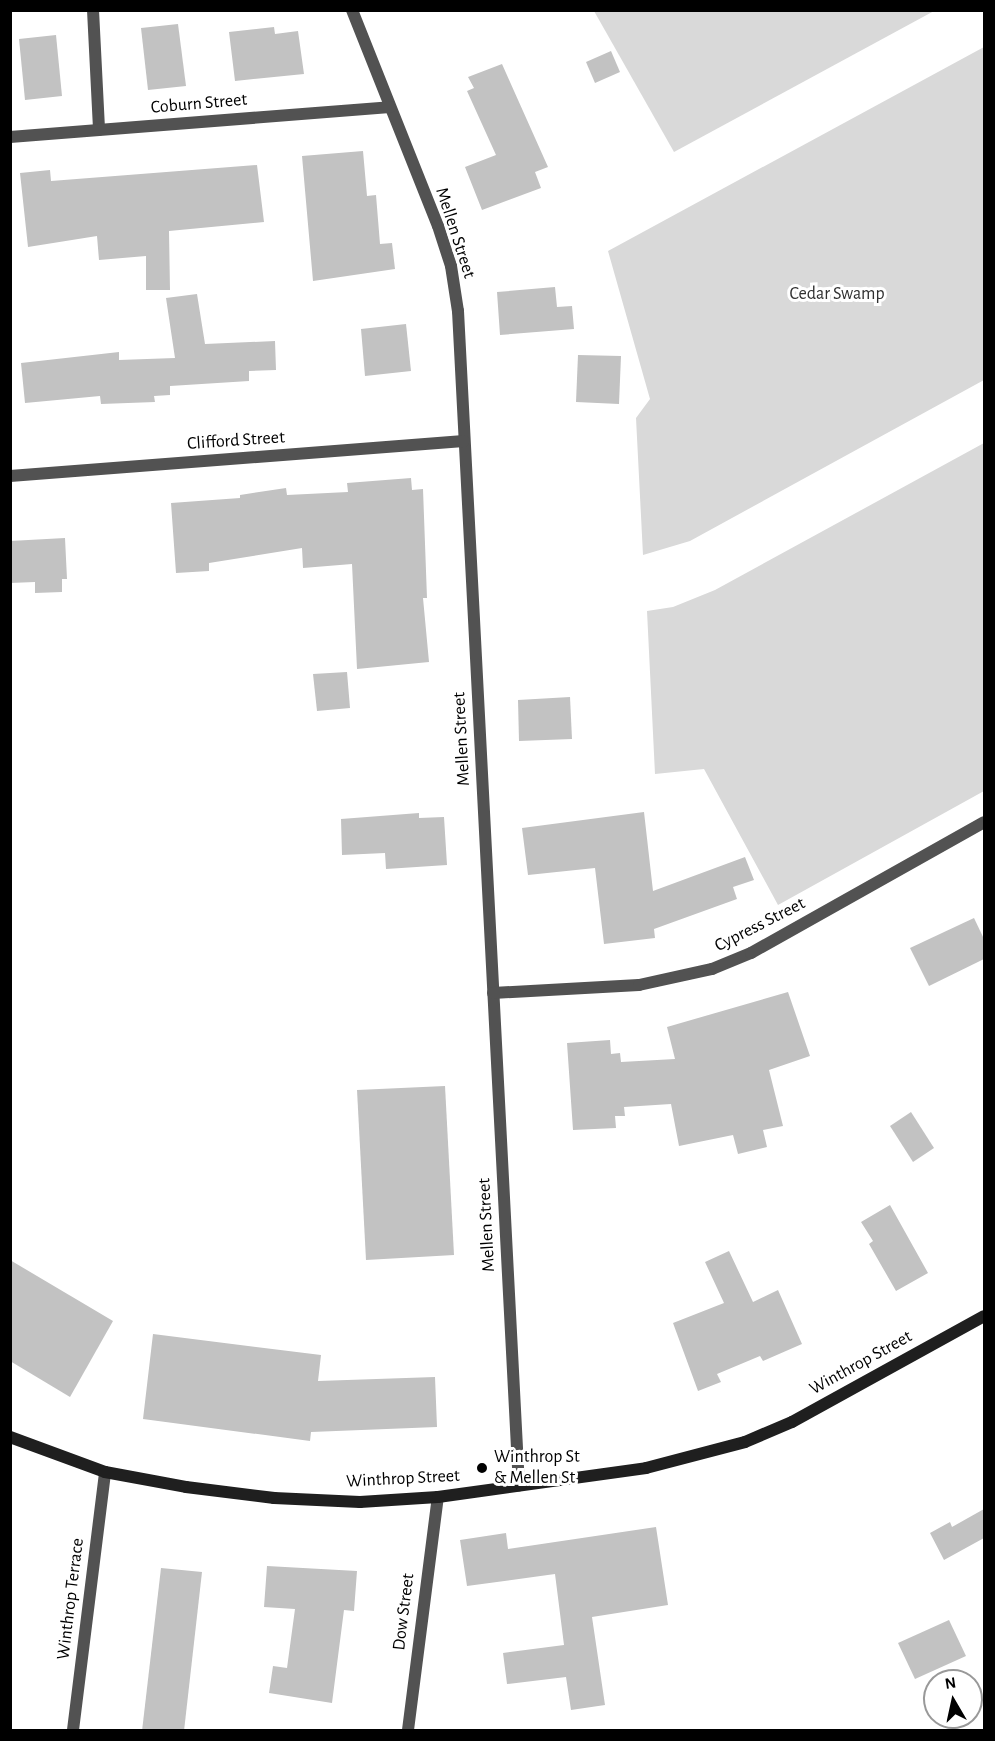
<!DOCTYPE html>
<style>
body{margin:0}
#map{position:relative;width:995px;height:1741px;overflow:hidden;background:#fff;font-family:"Alegreya Sans",sans-serif}
div>[style]{position:absolute}
[style*='--x']{left:calc(var(--x)*1px);top:calc(var(--y)*1px);width:calc(var(--w)*1px);rotate:calc(var(--a)*1deg)}
.green>*{inset:0;background:#d9d9d9}
.building>*{inset:0;background:#c2c2c2}
.street>*{height:12px;margin:-6px;padding:0 6px;transform-origin:6px;border-radius:6px;background:#525252}
.secondary>*{height:12px;margin:-6px;padding:0 6px;transform-origin:6px;border-radius:6px;background:#1f1f1f}
.dots>*{width:16px;height:16px;translate:-50% -50%;box-sizing:border-box;border:3px solid #fff;border-radius:50%}
span{translate:-50% -50%;white-space:nowrap;text-align:center;line-height:1.15;-webkit-text-stroke:6px #fff;paint-order:stroke}
.street-label{font-size:18px;color:#000}
.park-label{font-size:18px;color:#303030}
.poi-label{font-size:18px;color:#000}
.left{translate:0 -50%;text-align:left}
.frame{position:absolute;inset:0;border:12px solid #000;pointer-events:none}
.north{position:absolute;left:923px;top:1669px;width:60px;height:60px;box-sizing:border-box;background:#fff;border:2px solid #999;border-radius:50%;rotate:351deg;font-size:16px;font-weight:700;line-height:24px;text-align:center;color:#000}
.north::after{content:'';display:block;margin:auto;width:21px;height:27px;background:#000;clip-path:polygon(50% 0,100% 100%,50% 72%,0 100%)}
</style>
<div id="map">
<div class="green">
<div style="clip-path:polygon(594px 11px,934px 11px,674px 152px)"></div>
<div style="clip-path:polygon(984px 47px,984px 380px,690px 541px,643px 555px,636px 418px,650px 399px,608px 251px)"></div>
<div style="clip-path:polygon(984px 443px,984px 791px,778px 905px,704px 769px,655px 774px,647px 611px,673px 607px,715px 590px)"></div>
</div>
<div class="building">
<div style="clip-path:polygon(178px 24px,186px 86px,148px 90px,141px 28px)"></div>
<div style="clip-path:polygon(274px 27px,275px 34px,298px 31px,304px 74px,235px 81px,229px 32px)"></div>
<div style="clip-path:polygon(56px 35px,62px 96px,25px 100px,19px 39px)"></div>
<div style="clip-path:polygon(611px 51px,620px 72px,595px 83px,586px 62px)"></div>
<div style="clip-path:polygon(502px 64px,548px 167px,535px 172px,541px 188px,482px 210px,465px 167px,496px 155px,467px 91px,474px 88px,468px 77px)"></div>
<div style="clip-path:polygon(363px 151px,367px 196px,376px 195px,380px 244px,392px 243px,395px 269px,313px 281px,302px 156px)"></div>
<div style="clip-path:polygon(257px 165px,264px 222px,169px 231px,170px 290px,146px 290px,146px 256px,99px 260px,97px 236px,28px 247px,20px 173px,50px 170px,51px 181px)"></div>
<div style="clip-path:polygon(555px 287px,557px 307px,572px 306px,574px 329px,500px 335px,497px 292px)"></div>
<div style="clip-path:polygon(197px 294px,205px 344px,275px 341px,276px 370px,249px 371px,249px 381px,170px 386px,170px 395px,154px 396px,155px 402px,101px 404px,100px 396px,25px 403px,21px 363px,119px 352px,119px 360px,175px 358px,166px 298px)"></div>
<div style="clip-path:polygon(406px 324px,411px 371px,365px 376px,361px 329px)"></div>
<div style="clip-path:polygon(578px 355px,621px 356px,619px 404px,576px 402px)"></div>
<div style="clip-path:polygon(411px 478px,412px 490px,423px 489px,427px 598px,423px 598px,429px 662px,357px 669px,352px 564px,303px 568px,302px 548px,209px 563px,209px 571px,176px 573px,171px 503px,240px 498px,240px 495px,286px 488px,287px 495px,348px 492px,347px 483px)"></div>
<div style="clip-path:polygon(65px 538px,67px 579px,62px 579px,62px 592px,35px 593px,35px 582px,10px 583px,10px 541px)"></div>
<div style="clip-path:polygon(347px 672px,350px 708px,317px 711px,313px 674px)"></div>
<div style="clip-path:polygon(570px 697px,572px 739px,519px 741px,518px 700px)"></div>
<div style="clip-path:polygon(644px 812px,653px 891px,745px 857px,754px 880px,733px 887px,737px 899px,654px 929px,655px 938px,604px 944px,595px 868px,528px 875px,522px 828px)"></div>
<div style="clip-path:polygon(419px 813px,419px 818px,444px 817px,447px 865px,386px 869px,385px 853px,342px 855px,341px 819px)"></div>
<div style="clip-path:polygon(974px 918px,984px 939px,984px 959px,929px 986px,910px 948px)"></div>
<div style="clip-path:polygon(788px 992px,810px 1056px,769px 1070px,783px 1126px,763px 1130px,767px 1147px,738px 1154px,733px 1135px,679px 1146px,671px 1104px,624px 1107px,625px 1116px,615px 1116px,616px 1128px,573px 1130px,567px 1043px,610px 1040px,611px 1054px,620px 1053px,621px 1062px,675px 1059px,667px 1027px)"></div>
<div style="clip-path:polygon(445px 1086px,454px 1255px,366px 1260px,357px 1090px)"></div>
<div style="clip-path:polygon(911px 1112px,934px 1148px,913px 1162px,890px 1126px)"></div>
<div style="clip-path:polygon(890px 1205px,928px 1273px,896px 1291px,869px 1244px,873px 1241px,861px 1222px)"></div>
<div style="clip-path:polygon(729px 1251px,753px 1302px,778px 1290px,802px 1344px,763px 1361px,760px 1356px,717px 1374px,721px 1382px,698px 1391px,673px 1323px,724px 1303px,705px 1262px)"></div>
<div style="clip-path:polygon(10px 1260px,113px 1321px,70px 1397px,10px 1361px)"></div>
<div style="clip-path:polygon(153px 1334px,321px 1355px,318px 1381px,435px 1377px,437px 1427px,311px 1432px,310px 1441px,143px 1419px)"></div>
<div style="clip-path:polygon(984px 1509px,984px 1538px,944px 1560px,930px 1533px,950px 1522px,952px 1527px)"></div>
<div style="clip-path:polygon(656px 1527px,668px 1605px,592px 1617px,605px 1705px,571px 1710px,566px 1677px,507px 1684px,503px 1653px,564px 1645px,555px 1574px,467px 1586px,460px 1540px,506px 1533px,508px 1549px)"></div>
<div style="clip-path:polygon(267px 1566px,357px 1571px,354px 1611px,344px 1610px,332px 1703px,269px 1693px,273px 1666px,287px 1668px,295px 1609px,264px 1607px)"></div>
<div style="clip-path:polygon(161px 1568px,202px 1572px,184px 1731px,142px 1731px)"></div>
<div style="clip-path:polygon(949px 1620px,966px 1656px,915px 1679px,898px 1643px)"></div>
</div>
<div class="street">
<div style="--x:93;--y:10;--w:120;--a:87.1"></div>
<div style="--x:352;--y:10;--w:232;--a:68.3"></div>
<div style="--x:438;--y:226;--w:42;--a:72"></div>
<div style="--x:451;--y:266;--w:46;--a:81.2"></div>
<div style="--x:458;--y:311;--w:1176;--a:87.03"></div>
<div style="--x:10;--y:137;--w:381;--a:-4.5"></div>
<div style="--x:10;--y:476;--w:455;--a:-4.4"></div>
<div style="--x:493;--y:993;--w:146;--a:-3.1"></div>
<div style="--x:639;--y:985;--w:75;--a:-12.4"></div>
<div style="--x:712;--y:969;--w:42;--a:-22.3"></div>
<div style="--x:751;--y:953;--w:267;--a:-29.3"></div>
<div style="--x:73;--y:1730;--w:260;--a:-82.9"></div>
<div style="--x:408;--y:1730;--w:235;--a:-82.7"></div>
</div>
<div class="secondary">
<div style="--x:10;--y:1437;--w:101;--a:20.2"></div>
<div style="--x:105;--y:1472;--w:82;--a:10.5"></div>
<div style="--x:186;--y:1487;--w:89;--a:7.1"></div>
<div style="--x:274;--y:1498;--w:86;--a:2.7"></div>
<div style="--x:360;--y:1502;--w:78;--a:-3.7"></div>
<div style="--x:438;--y:1497;--w:210;--a:-7.9"></div>
<div style="--x:646;--y:1468;--w:102;--a:-14.7"></div>
<div style="--x:745;--y:1442;--w:51;--a:-23.1"></div>
<div style="--x:792;--y:1422;--w:219;--a:-28.9"></div>
</div>
<div class="dots">
<div style="left:482px;top:1468px;background:#000"></div>
</div>
<div class="street-label">
<span style="left:199px;top:104px;rotate:-5deg">Coburn Street</span>
<span style="left:455px;top:233px;rotate:72deg">Mellen Street</span>
<span style="left:236px;top:441px;rotate:-4deg">Clifford Street</span>
<span style="left:462px;top:739px;rotate:-93deg">Mellen Street</span>
<span style="left:760px;top:925px;rotate:-27deg">Cypress Street</span>
<span style="left:487px;top:1225px;rotate:-93deg">Mellen Street</span>
<span style="left:861px;top:1363px;rotate:-29deg">Winthrop Street</span>
<span style="left:403px;top:1479px;rotate:-3deg">Winthrop Street</span>
<span style="left:71px;top:1599px;rotate:-83deg">Winthrop Terrace</span>
<span style="left:404px;top:1612px;rotate:-83deg">Dow Street</span>
</div>
<div class="park-label">
<span style="left:837px;top:294px">Cedar Swamp</span>
</div>
<div class="poi-label">
<span class="left" style="left:494px;top:1468px">Winthrop St<br>&amp; Mellen St</span>
</div>
<div class="frame"></div>
<div class="north">N</div>
</div>
